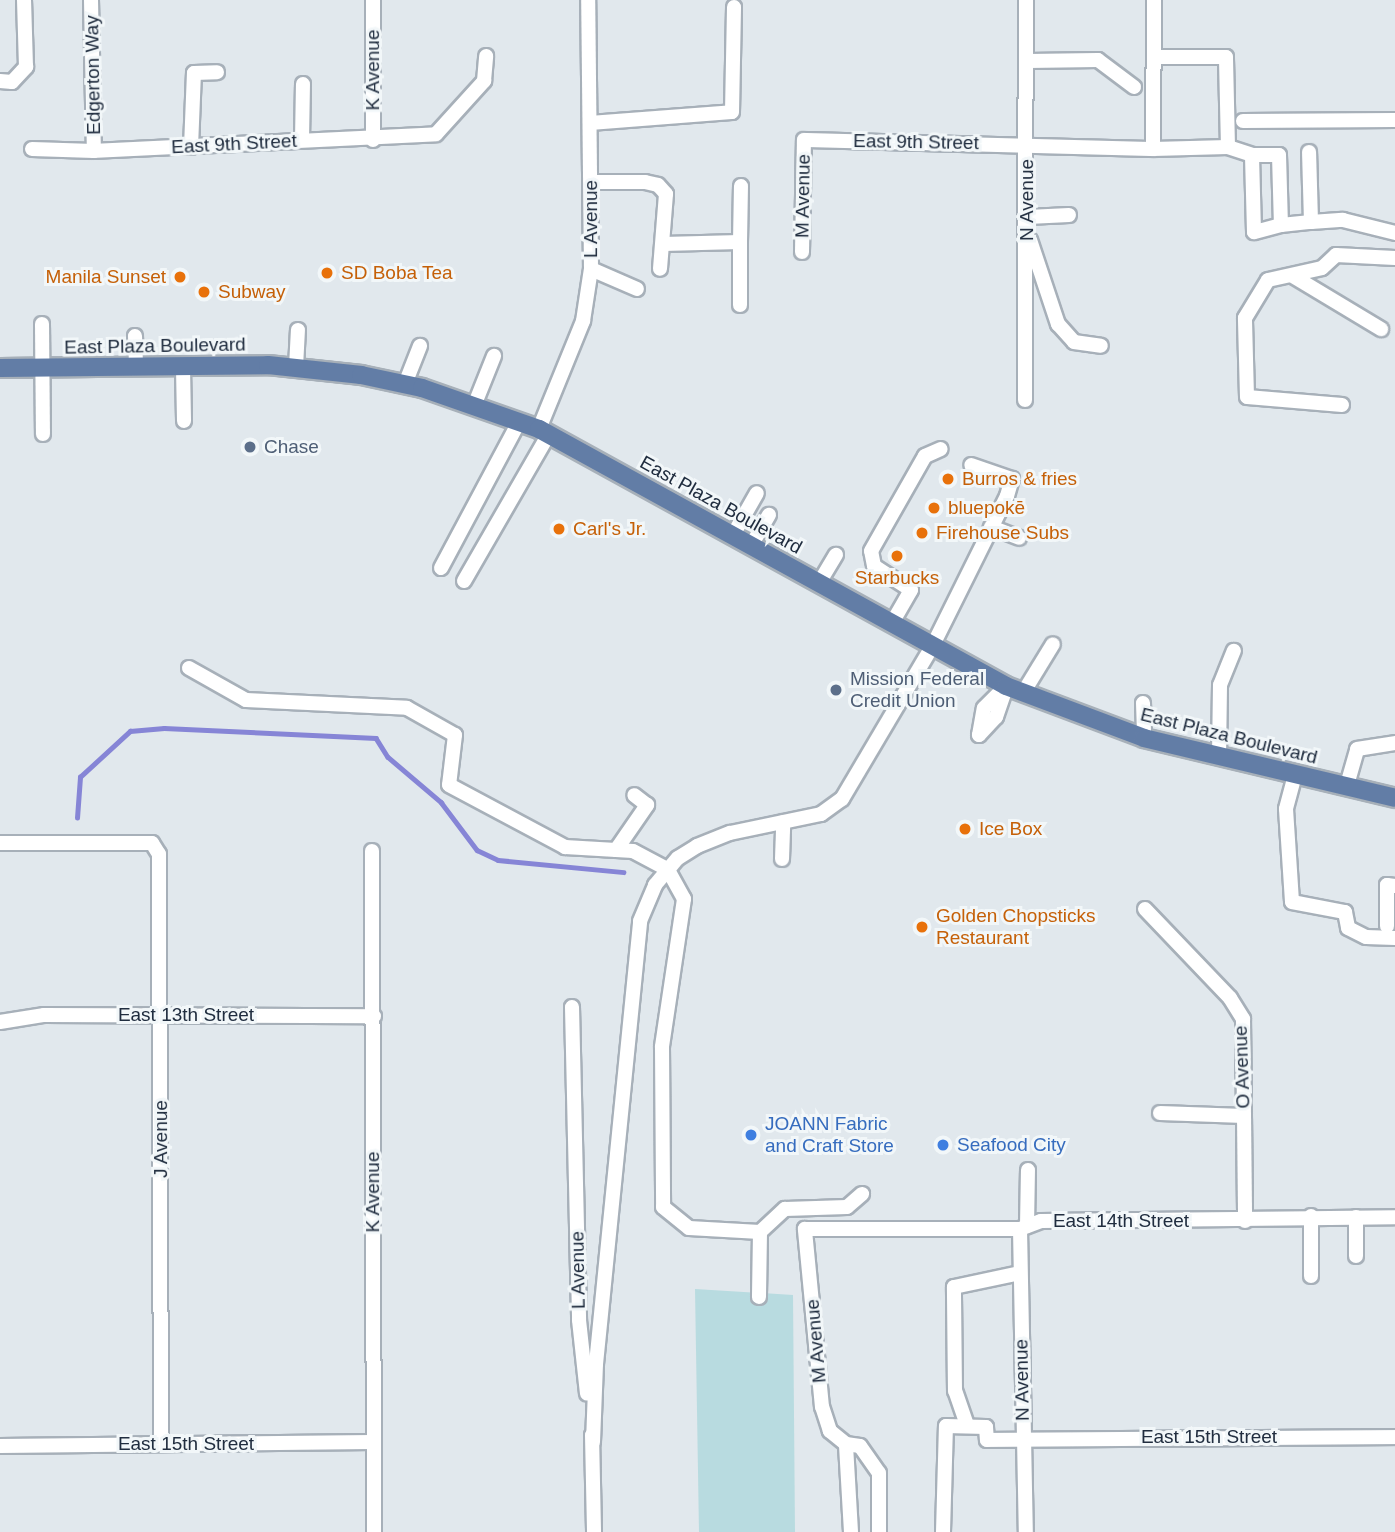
<!DOCTYPE html>
<meta charset="utf-8">
<style>
body{margin:0}
#map{position:relative;width:1395px;height:1532px;overflow:hidden;background:#e1e8ed;font-family:Helvetica,sans-serif}
div>[style]{position:absolute}
[style*='--x']{left:calc(var(--x)*1px);top:calc(var(--y)*1px);width:calc(var(--w)*1px);rotate:calc(var(--a)*1deg)}
.green>*{inset:0;background:#b8dbe0}
.stream>*{height:4.5px;margin:-2.25px;padding:0 2.25px;transform-origin:2.25px;border-radius:2.25px;background:#8685d6}
.roads{filter:drop-shadow(2px 0 #a7b0b9) drop-shadow(-2px 0 #a7b0b9) drop-shadow(0 2px #a7b0b9) drop-shadow(0 -2px #a7b0b9)}
.minor>*{height:14px;margin:-7px;padding:0 7px;transform-origin:7px;border-radius:7px;background:#fff}
.major>*{height:18px;margin:-9px;padding:0 9px;transform-origin:9px;border-radius:9px;background:#627da6}
.dots>*{width:19px;height:19px;translate:-50% -50%;box-sizing:border-box;border:4px solid #f2f7f9;border-radius:50%}
span{translate:-50% -50%;white-space:nowrap;text-align:center;line-height:1.15;-webkit-text-stroke:6px #f2f7f9;paint-order:stroke}
.street-label{font-size:19px;color:#202d3f}
.food-label{font-size:19px;color:#c56008}
.left{translate:0 -50%;text-align:left}
.right{translate:-100% -50%;text-align:right}
.service-label{font-size:19px;color:#4e5e75}
.shop-label{font-size:19px;color:#366cbe}
</style>
<div id="map">
<div class="green">
<div style="clip-path:polygon(695px 1289px,793px 1295px,795px 1532px,699px 1532px)"></div>
</div>
<div class="stream">
<div style="--x:77;--y:818;--w:41;--a:-85.8"></div>
<div style="--x:80;--y:777;--w:68;--a:-42.6"></div>
<div style="--x:130;--y:731;--w:34;--a:-5"></div>
<div style="--x:164;--y:728;--w:212;--a:2.7"></div>
<div style="--x:376;--y:738;--w:22;--a:58"></div>
<div style="--x:388;--y:757;--w:70;--a:40.3"></div>
<div style="--x:441;--y:802;--w:60;--a:53.1"></div>
<div style="--x:477;--y:850;--w:23;--a:25"></div>
<div style="--x:498;--y:860;--w:126;--a:5.5"></div>
</div>
<div class="roads">
<div class="minor">
<div style="--x:91;--y:0;--w:151;--a:88.9"></div>
<div style="--x:373;--y:0;--w:140;--a:90"></div>
<div style="--x:1154;--y:0;--w:149;--a:90.4"></div>
<div style="--x:1153;--y:149;--w:75;--a:-1.5"></div>
<div style="--x:1228;--y:147;--w:90;--a:-91.3"></div>
<div style="--x:1226;--y:57;--w:70;--a:180"></div>
<div style="--x:1028;--y:61;--w:70;--a:-0.8"></div>
<div style="--x:1098;--y:60;--w:45;--a:36.9"></div>
<div style="--x:0;--y:81;--w:12;--a:5"></div>
<div style="--x:12;--y:82;--w:21;--a:-47"></div>
<div style="--x:26;--y:67;--w:67;--a:-91.7"></div>
<div style="--x:1243;--y:121;--w:152;--a:-0.4"></div>
<div style="--x:590;--y:123;--w:142;--a:-4.4"></div>
<div style="--x:732;--y:112;--w:105;--a:-88.9"></div>
<div style="--x:302;--y:140;--w:56;--a:-89"></div>
<div style="--x:191;--y:147;--w:74;--a:-87.7"></div>
<div style="--x:194;--y:73;--w:23;--a:-2"></div>
<div style="--x:1228;--y:147;--w:25;--a:18"></div>
<div style="--x:1252;--y:155;--w:27;--a:0"></div>
<div style="--x:1279;--y:155;--w:70;--a:88.4"></div>
<div style="--x:1281;--y:225;--w:28;--a:165"></div>
<div style="--x:1254;--y:232;--w:77;--a:-91.5"></div>
<div style="--x:32;--y:149;--w:62;--a:1.8"></div>
<div style="--x:94;--y:151;--w:342;--a:-2.8"></div>
<div style="--x:436;--y:134;--w:72;--a:-47.8"></div>
<div style="--x:484;--y:81;--w:25;--a:-85"></div>
<div style="--x:591;--y:182;--w:54;--a:0"></div>
<div style="--x:645;--y:182;--w:13;--a:13"></div>
<div style="--x:658;--y:185;--w:12;--a:48"></div>
<div style="--x:666;--y:194;--w:75;--a:94.6"></div>
<div style="--x:1028;--y:217;--w:41;--a:-2.8"></div>
<div style="--x:1311;--y:222;--w:32;--a:-4"></div>
<div style="--x:1343;--y:220;--w:54;--a:14"></div>
<div style="--x:1281;--y:225;--w:30;--a:-6"></div>
<div style="--x:1311;--y:222;--w:70;--a:-91.6"></div>
<div style="--x:1030;--y:240;--w:89;--a:71.6"></div>
<div style="--x:1058;--y:324;--w:24;--a:48"></div>
<div style="--x:1074;--y:342;--w:27;--a:8"></div>
<div style="--x:740;--y:242;--w:56;--a:-89"></div>
<div style="--x:663;--y:244;--w:77;--a:-1.5"></div>
<div style="--x:740;--y:242;--w:63;--a:90"></div>
<div style="--x:802;--y:252;--w:112;--a:-89"></div>
<div style="--x:804;--y:140;--w:349;--a:1.5"></div>
<div style="--x:591;--y:269;--w:50;--a:23.5"></div>
<div style="--x:1293;--y:276;--w:103;--a:31.1"></div>
<div style="--x:42;--y:324;--w:110;--a:89.5"></div>
<div style="--x:135;--y:336;--w:32;--a:88"></div>
<div style="--x:296;--y:367;--w:37;--a:-87"></div>
<div style="--x:183;--y:368;--w:53;--a:88.9"></div>
<div style="--x:405;--y:384;--w:41;--a:-68.5"></div>
<div style="--x:1025;--y:400;--w:400;--a:-89.9"></div>
<div style="--x:1342;--y:405;--w:95;--a:-175.2"></div>
<div style="--x:1247;--y:397;--w:79;--a:-91.5"></div>
<div style="--x:1245;--y:318;--w:44;--a:-58.8"></div>
<div style="--x:1268;--y:280;--w:55;--a:-12.5"></div>
<div style="--x:1322;--y:268;--w:19;--a:-43"></div>
<div style="--x:1336;--y:255;--w:59;--a:2.9"></div>
<div style="--x:474;--y:406;--w:54;--a:-68.2"></div>
<div style="--x:539;--y:429;--w:117;--a:-67.8"></div>
<div style="--x:583;--y:321;--w:53;--a:-81.3"></div>
<div style="--x:591;--y:269;--w:269;--a:-90.6"></div>
<div style="--x:991;--y:527;--w:30;--a:21"></div>
<div style="--x:733;--y:535;--w:48;--a:-60.3"></div>
<div style="--x:751;--y:546;--w:36;--a:-60"></div>
<div style="--x:441;--y:568;--w:166;--a:-61.9"></div>
<div style="--x:464;--y:581;--w:170;--a:-60"></div>
<div style="--x:819;--y:583;--w:33;--a:-59"></div>
<div style="--x:892;--y:623;--w:38;--a:-60"></div>
<div style="--x:911;--y:590;--w:44;--a:-147"></div>
<div style="--x:874;--y:566;--w:15;--a:-101"></div>
<div style="--x:871;--y:551;--w:109;--a:-60.4"></div>
<div style="--x:925;--y:456;--w:17;--a:-24"></div>
<div style="--x:189;--y:668;--w:65;--a:29.3"></div>
<div style="--x:246;--y:700;--w:161;--a:2.8"></div>
<div style="--x:407;--y:708;--w:55;--a:29.4"></div>
<div style="--x:455;--y:735;--w:50;--a:96.8"></div>
<div style="--x:449;--y:785;--w:132;--a:28.1"></div>
<div style="--x:565;--y:847;--w:68;--a:3.4"></div>
<div style="--x:633;--y:851;--w:40;--a:28"></div>
<div style="--x:668;--y:870;--w:33;--a:61"></div>
<div style="--x:684;--y:899;--w:150;--a:98.5"></div>
<div style="--x:662;--y:1047;--w:160;--a:89.6"></div>
<div style="--x:663;--y:1207;--w:33;--a:39"></div>
<div style="--x:689;--y:1228;--w:71;--a:3.2"></div>
<div style="--x:760;--y:1232;--w:65;--a:90.9"></div>
<div style="--x:1023;--y:693;--w:57;--a:-58.5"></div>
<div style="--x:1143;--y:703;--w:35;--a:88"></div>
<div style="--x:979;--y:735;--w:27;--a:-80"></div>
<div style="--x:984;--y:708;--w:31;--a:-45"></div>
<div style="--x:979;--y:735;--w:25;--a:-47"></div>
<div style="--x:996;--y:717;--w:28;--a:-71"></div>
<div style="--x:1219;--y:757;--w:72;--a:-89.2"></div>
<div style="--x:1220;--y:685;--w:37;--a:-68"></div>
<div style="--x:1295;--y:775;--w:35;--a:105"></div>
<div style="--x:1286;--y:809;--w:93;--a:86.3"></div>
<div style="--x:1292;--y:902;--w:54;--a:10.7"></div>
<div style="--x:1345;--y:912;--w:16;--a:79"></div>
<div style="--x:1348;--y:928;--w:20;--a:27"></div>
<div style="--x:1366;--y:937;--w:29;--a:2"></div>
<div style="--x:1347;--y:785;--w:37;--a:-74"></div>
<div style="--x:1357;--y:749;--w:38;--a:-9"></div>
<div style="--x:0;--y:843;--w:152;--a:0"></div>
<div style="--x:152;--y:843;--w:13;--a:58"></div>
<div style="--x:159;--y:854;--w:590;--a:89.81"></div>
<div style="--x:616;--y:850;--w:55;--a:-55.4"></div>
<div style="--x:647;--y:805;--w:16;--a:-142"></div>
<div style="--x:372;--y:851;--w:681;--a:89.83"></div>
<div style="--x:782;--y:859;--w:37;--a:-88"></div>
<div style="--x:1145;--y:909;--w:123;--a:46.3"></div>
<div style="--x:1230;--y:998;--w:25;--a:58"></div>
<div style="--x:1243;--y:1019;--w:202;--a:89.4"></div>
<div style="--x:1387;--y:926;--w:41;--a:-90"></div>
<div style="--x:1387;--y:885;--w:8;--a:7"></div>
<div style="--x:572;--y:1007;--w:313;--a:88.7"></div>
<div style="--x:579;--y:1320;--w:74;--a:83.8"></div>
<div style="--x:0;--y:1022;--w:45;--a:-9"></div>
<div style="--x:44;--y:1015;--w:330;--a:0.2"></div>
<div style="--x:1160;--y:1113;--w:84;--a:2"></div>
<div style="--x:1356;--y:1217;--w:39;--a:90"></div>
<div style="--x:1027;--y:1226;--w:56;--a:-89"></div>
<div style="--x:1020;--y:1229;--w:303;--a:88.9"></div>
<div style="--x:760;--y:1232;--w:34;--a:-43"></div>
<div style="--x:785;--y:1209;--w:62;--a:-1.8"></div>
<div style="--x:847;--y:1207;--w:20;--a:-41"></div>
<div style="--x:1311;--y:1276;--w:60;--a:-90"></div>
<div style="--x:967;--y:1425;--w:36;--a:-109"></div>
<div style="--x:955;--y:1391;--w:104;--a:-90.6"></div>
<div style="--x:954;--y:1287;--w:67;--a:-12"></div>
<div style="--x:592;--y:1435;--w:97;--a:88.8"></div>
<div style="--x:593;--y:1442;--w:78;--a:-87.8"></div>
<div style="--x:596;--y:1364;--w:445;--a:-84.3"></div>
<div style="--x:640;--y:921;--w:39;--a:-67"></div>
<div style="--x:655;--y:885;--w:35;--a:-50"></div>
<div style="--x:678;--y:858;--w:22;--a:-32"></div>
<div style="--x:697;--y:846;--w:35;--a:-22"></div>
<div style="--x:730;--y:833;--w:93;--a:-11.8"></div>
<div style="--x:821;--y:814;--w:26;--a:-36"></div>
<div style="--x:842;--y:799;--w:179;--a:-59.4"></div>
<div style="--x:933;--y:645;--w:166;--a:-63.6"></div>
<div style="--x:1007;--y:496;--w:18;--a:-74"></div>
<div style="--x:1012;--y:479;--w:43;--a:-161.1"></div>
<div style="--x:846;--y:1444;--w:21;--a:-141"></div>
<div style="--x:830;--y:1431;--w:25;--a:-108"></div>
<div style="--x:822;--y:1407;--w:179;--a:-95.5"></div>
<div style="--x:805;--y:1229;--w:215;--a:0"></div>
<div style="--x:1020;--y:1229;--w:22;--a:-21"></div>
<div style="--x:1041;--y:1221;--w:354;--a:-0.6"></div>
<div style="--x:0;--y:1446;--w:372;--a:-0.6"></div>
<div style="--x:851;--y:1532;--w:88;--a:-93.3"></div>
<div style="--x:846;--y:1444;--w:14;--a:8"></div>
<div style="--x:860;--y:1446;--w:33;--a:55"></div>
<div style="--x:879;--y:1473;--w:59;--a:90"></div>
<div style="--x:943;--y:1532;--w:106;--a:-88.4"></div>
<div style="--x:946;--y:1426;--w:40;--a:1.4"></div>
<div style="--x:986;--y:1427;--w:13;--a:86"></div>
<div style="--x:987;--y:1440;--w:408;--a:-0.4"></div>
</div>
<div class="major">
<div style="--x:0;--y:368;--w:268;--a:-0.6"></div>
<div style="--x:268;--y:365;--w:94;--a:6.1"></div>
<div style="--x:361;--y:375;--w:62;--a:12"></div>
<div style="--x:422;--y:388;--w:124;--a:19.3"></div>
<div style="--x:539;--y:429;--w:533;--a:28.82"></div>
<div style="--x:1006;--y:686;--w:147;--a:20.6"></div>
<div style="--x:1144;--y:738;--w:258;--a:13.4"></div>
</div>
</div>
<div class="dots">
<div style="left:327px;top:273px;background:#e8710a"></div>
<div style="left:180px;top:277px;background:#e8710a"></div>
<div style="left:204px;top:292px;background:#e8710a"></div>
<div style="left:250px;top:447px;background:#5c6f8a"></div>
<div style="left:948px;top:479px;background:#e8710a"></div>
<div style="left:934px;top:508px;background:#e8710a"></div>
<div style="left:559px;top:529px;background:#e8710a"></div>
<div style="left:922px;top:533px;background:#e8710a"></div>
<div style="left:897px;top:556px;background:#e8710a"></div>
<div style="left:836px;top:690px;background:#5c6f8a"></div>
<div style="left:965px;top:829px;background:#e8710a"></div>
<div style="left:922px;top:927px;background:#e8710a"></div>
<div style="left:751px;top:1135px;background:#3f7fe0"></div>
<div style="left:943px;top:1145px;background:#3f7fe0"></div>
</div>
<div class="street-label">
<span style="left:373px;top:70px;rotate:-90deg">K Avenue</span>
<span style="left:93px;top:75px;rotate:-91deg">Edgerton Way</span>
<span style="left:916px;top:142px;rotate:1deg">East 9th Street</span>
<span style="left:234px;top:144px;rotate:-3deg">East 9th Street</span>
<span style="left:803px;top:196px;rotate:-89deg">M Avenue</span>
<span style="left:1027px;top:200px;rotate:-90deg">N Avenue</span>
<span style="left:591px;top:219px;rotate:-90deg">L Avenue</span>
<span style="left:155px;top:346px;rotate:-1deg">East Plaza Boulevard</span>
<span style="left:721px;top:505px;rotate:29deg">East Plaza Boulevard</span>
<span style="left:1229px;top:736px;rotate:14deg">East Plaza Boulevard</span>
<span style="left:186px;top:1015px">East 13th Street</span>
<span style="left:1242px;top:1067px;rotate:-92deg">O Avenue</span>
<span style="left:161px;top:1139px;rotate:-90deg">J Avenue</span>
<span style="left:373px;top:1192px;rotate:-90deg">K Avenue</span>
<span style="left:1121px;top:1221px">East 14th Street</span>
<span style="left:578px;top:1270px;rotate:-91deg">L Avenue</span>
<span style="left:816px;top:1341px;rotate:-95deg">M Avenue</span>
<span style="left:1022px;top:1380px;rotate:-91deg">N Avenue</span>
<span style="left:1209px;top:1437px">East 15th Street</span>
<span style="left:186px;top:1444px">East 15th Street</span>
</div>
<div class="food-label">
<span class="left" style="left:341px;top:273px">SD Boba Tea</span>
<span class="right" style="left:166px;top:277px">Manila Sunset</span>
<span class="left" style="left:218px;top:292px">Subway</span>
<span class="left" style="left:962px;top:479px">Burros &amp; fries</span>
<span class="left" style="left:948px;top:508px">bluepokē</span>
<span class="left" style="left:573px;top:529px">Carl's Jr.</span>
<span class="left" style="left:936px;top:533px">Firehouse Subs</span>
<span style="left:897px;top:578px">Starbucks</span>
<span class="left" style="left:979px;top:829px">Ice Box</span>
<span class="left" style="left:936px;top:927px">Golden Chopsticks<br>Restaurant</span>
</div>
<div class="service-label">
<span class="left" style="left:264px;top:447px">Chase</span>
<span class="left" style="left:850px;top:690px">Mission Federal<br>Credit Union</span>
</div>
<div class="shop-label">
<span class="left" style="left:765px;top:1135px">JOANN Fabric<br>and Craft Store</span>
<span class="left" style="left:957px;top:1145px">Seafood City</span>
</div>
</div>
